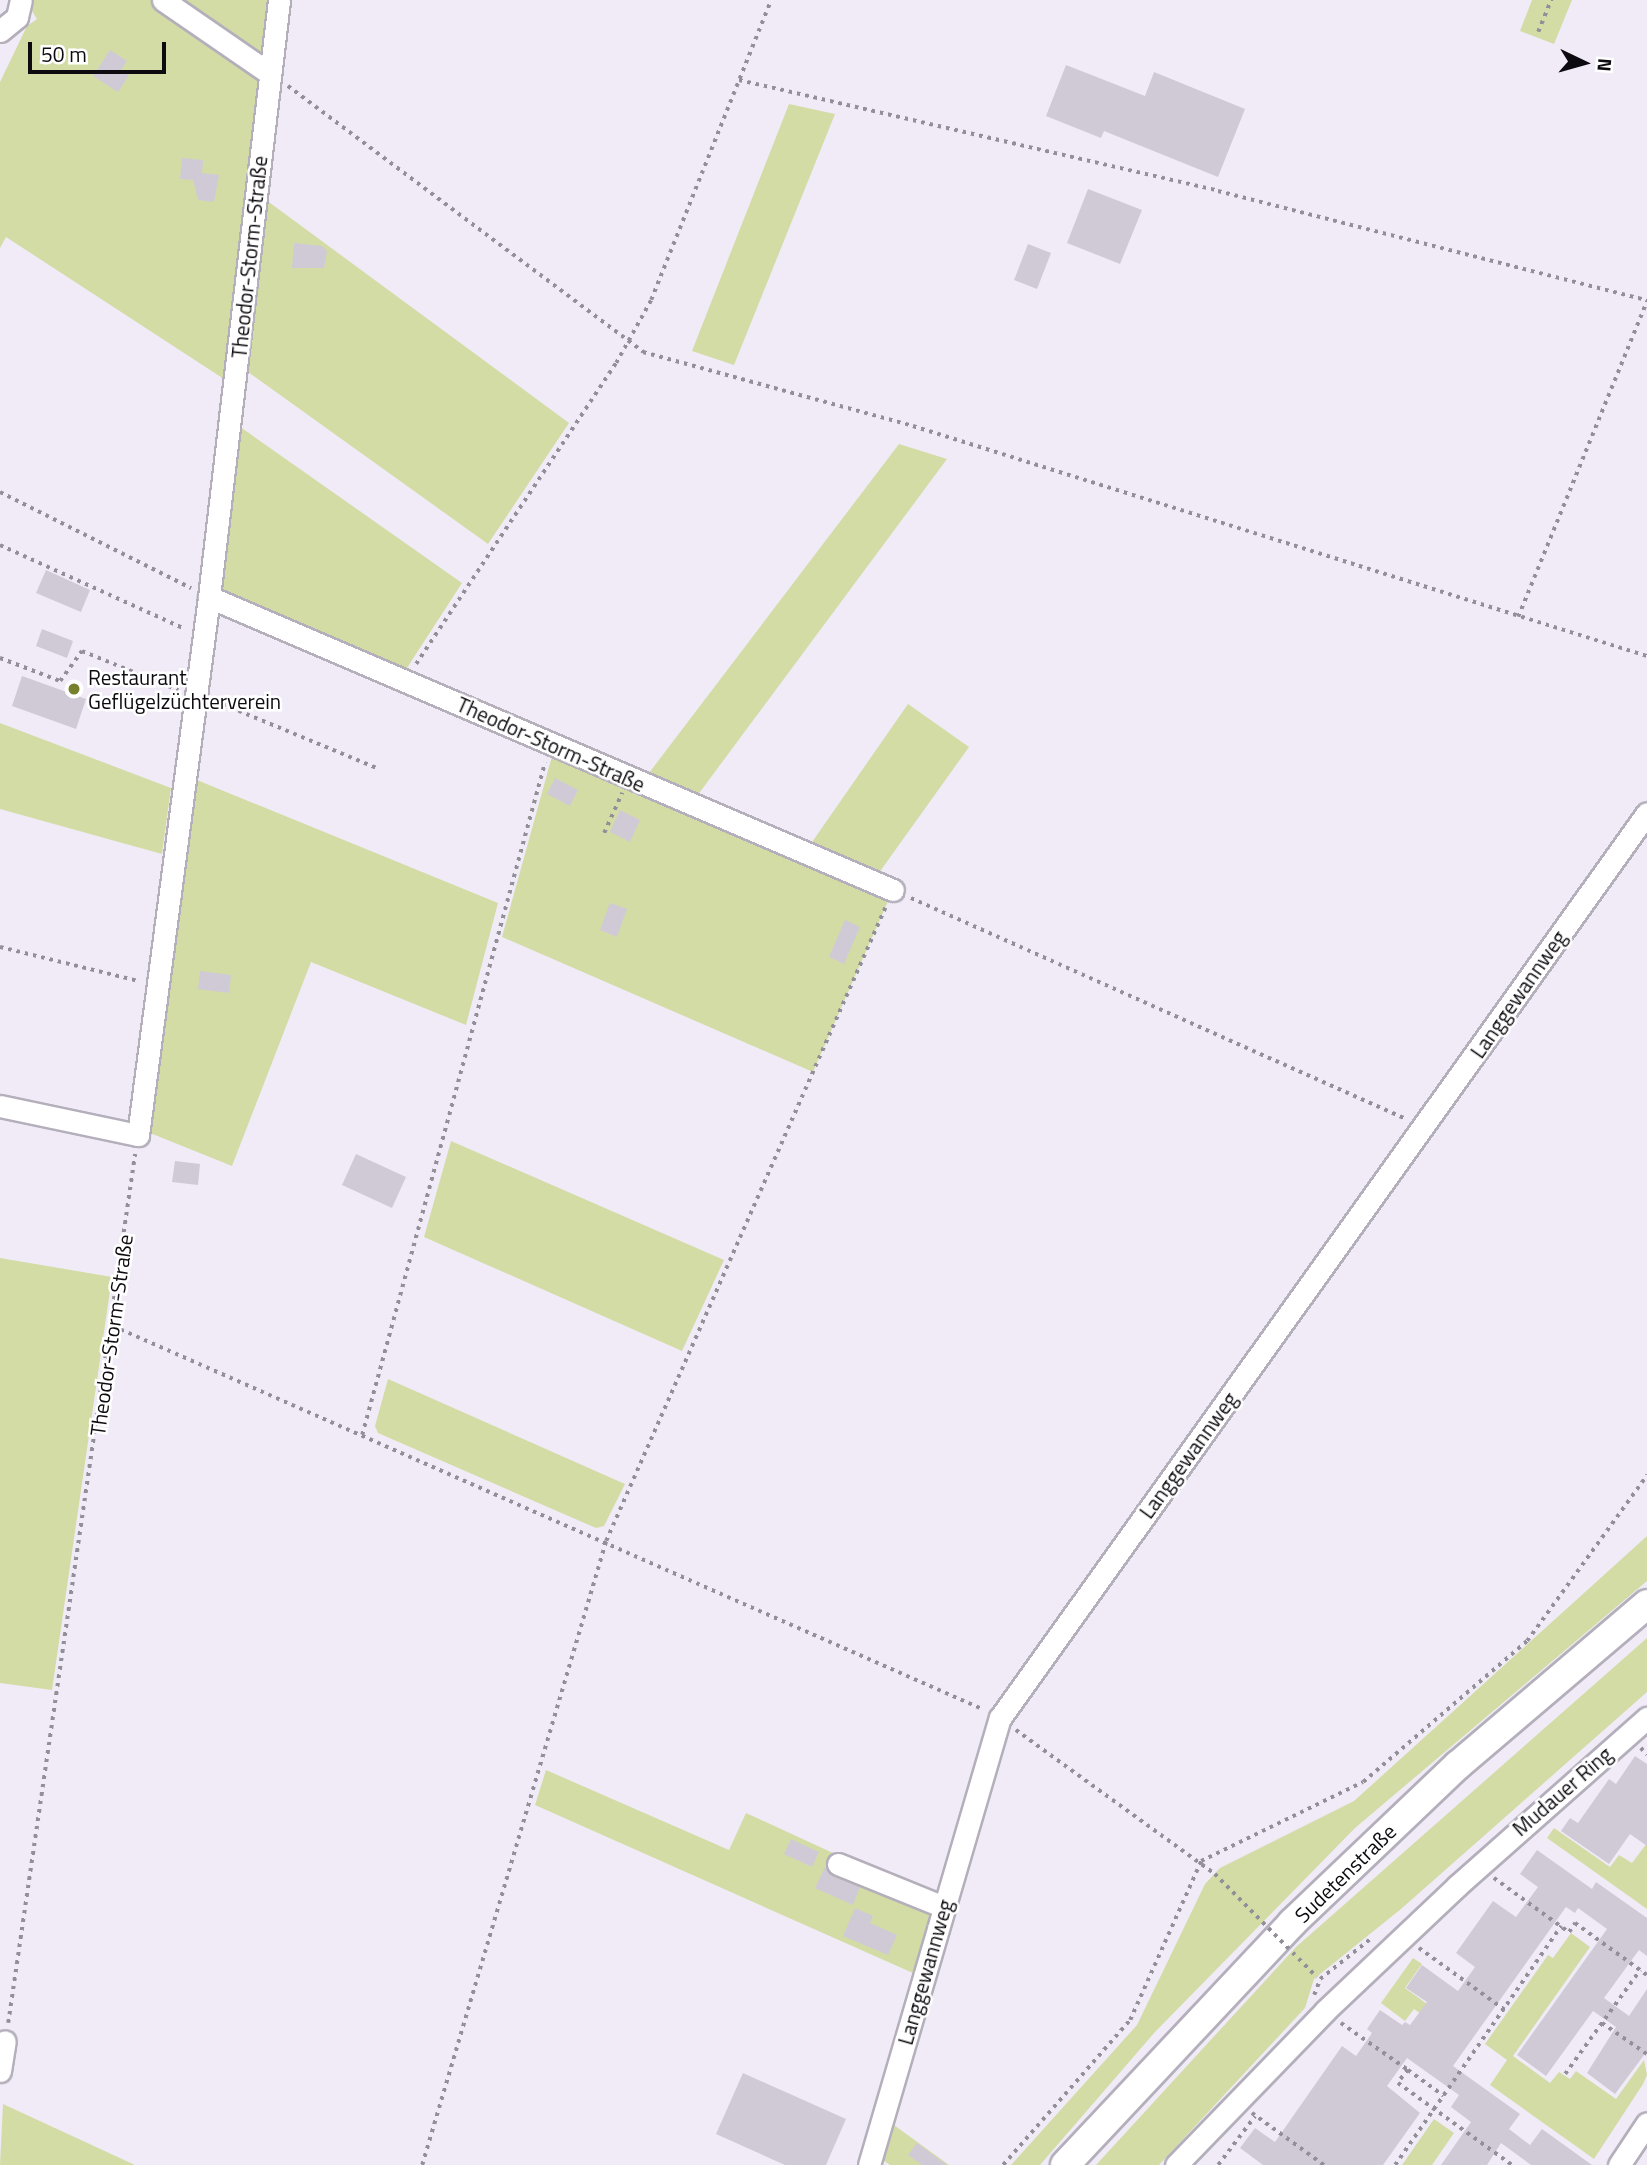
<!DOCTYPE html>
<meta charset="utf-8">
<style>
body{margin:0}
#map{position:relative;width:1647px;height:2165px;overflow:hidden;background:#f1ebf8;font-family:"Titillium Web",sans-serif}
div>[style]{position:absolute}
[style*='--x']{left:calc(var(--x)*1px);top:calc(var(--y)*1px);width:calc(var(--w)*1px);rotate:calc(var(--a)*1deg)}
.green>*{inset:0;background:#d4dca5}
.building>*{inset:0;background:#d0cad7}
.path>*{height:3.5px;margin-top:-1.75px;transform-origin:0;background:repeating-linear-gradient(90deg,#938f98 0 3.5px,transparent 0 8.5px)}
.roads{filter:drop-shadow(2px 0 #b4afbb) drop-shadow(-2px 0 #b4afbb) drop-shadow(0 2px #b4afbb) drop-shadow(0 -2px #b4afbb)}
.minor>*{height:21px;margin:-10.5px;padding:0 10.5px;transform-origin:10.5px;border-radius:10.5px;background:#fff}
.major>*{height:28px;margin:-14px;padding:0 14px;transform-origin:14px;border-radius:14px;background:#fff}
.path-bridge>*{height:3.5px;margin-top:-1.75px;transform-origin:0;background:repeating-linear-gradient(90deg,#938f98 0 3.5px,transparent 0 8.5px)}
.dots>*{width:19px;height:19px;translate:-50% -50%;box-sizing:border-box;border:4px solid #fff;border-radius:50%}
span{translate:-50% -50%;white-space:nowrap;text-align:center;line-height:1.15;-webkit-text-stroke:5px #fff;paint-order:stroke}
.street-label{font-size:21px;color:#0d0b0f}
.poi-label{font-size:21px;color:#0d0b0f}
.left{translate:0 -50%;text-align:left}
.north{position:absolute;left:1549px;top:28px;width:70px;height:70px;-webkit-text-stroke:5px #fff;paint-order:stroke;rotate:95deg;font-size:19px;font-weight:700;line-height:28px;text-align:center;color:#0d0b0f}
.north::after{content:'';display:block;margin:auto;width:24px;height:32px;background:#0d0b0f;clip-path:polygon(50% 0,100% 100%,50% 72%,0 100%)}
.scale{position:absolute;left:28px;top:42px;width:138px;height:32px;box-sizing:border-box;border:4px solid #0d0b0f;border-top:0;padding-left:9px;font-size:21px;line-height:24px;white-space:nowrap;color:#0d0b0f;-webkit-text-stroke:5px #fff;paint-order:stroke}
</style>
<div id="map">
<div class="green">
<div style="clip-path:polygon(25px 0,274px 0,227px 381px,6px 237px,0 248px,0 82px,27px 26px,37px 19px)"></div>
<div style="clip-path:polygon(1532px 0,1572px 0,1554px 44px,1520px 31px)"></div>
<div style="clip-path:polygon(789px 104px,835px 114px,734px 365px,692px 351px)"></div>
<div style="clip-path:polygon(262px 197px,569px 423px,488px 544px,241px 367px)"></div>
<div style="clip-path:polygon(236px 424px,462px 583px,407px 668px,394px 672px,219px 594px)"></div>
<div style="clip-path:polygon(899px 444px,947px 459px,697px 796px,649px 773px)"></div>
<div style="clip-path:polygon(908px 704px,969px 747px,876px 877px,810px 845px)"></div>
<div style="clip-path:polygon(0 723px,171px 788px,162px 854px,0 809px)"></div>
<div style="clip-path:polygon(554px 749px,893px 890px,813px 1072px,502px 937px)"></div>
<div style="clip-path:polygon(192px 778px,498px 903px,466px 1025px,311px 962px,232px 1166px,145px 1131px)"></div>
<div style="clip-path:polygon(451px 1141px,724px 1260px,682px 1351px,424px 1237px)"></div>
<div style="clip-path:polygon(0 1258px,112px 1277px,52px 1690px,0 1683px)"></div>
<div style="clip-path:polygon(388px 1379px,625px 1484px,604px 1526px,596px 1528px,378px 1433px,375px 1426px)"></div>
<div style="clip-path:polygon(1647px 1536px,1647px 1581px,1355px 1828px,1155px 2032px,1040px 2165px,1011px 2165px,1137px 2025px,1205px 1884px,1220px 1868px,1354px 1801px)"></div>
<div style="clip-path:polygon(1647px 1638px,1647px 1692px,1401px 1909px,1314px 1979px,1305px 2008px,1159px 2165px,1096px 2165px,1296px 1947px)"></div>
<div style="clip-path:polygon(546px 1770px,729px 1850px,746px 1813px,937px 1901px,913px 1973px,535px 1805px)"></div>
<div style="clip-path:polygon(1554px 1828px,1610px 1867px,1619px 1855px,1632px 1863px,1647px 1843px,1647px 1909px,1547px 1838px)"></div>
<div style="clip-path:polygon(1571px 1933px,1590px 1947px,1513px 2056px,1550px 2083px,1559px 2072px,1570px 2079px,1576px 2071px,1616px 2099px,1644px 2060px,1647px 2075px,1643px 2084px,1594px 2159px,1490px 2085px,1507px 2060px,1485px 2044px,1548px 1955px,1553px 1958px)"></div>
<div style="clip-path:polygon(1413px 1958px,1422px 1964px,1405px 1988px,1441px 2014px,1434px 2023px,1414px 2009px,1405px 2021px,1381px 2003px)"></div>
<div style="clip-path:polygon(3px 2104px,135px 2165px,0 2165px)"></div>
<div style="clip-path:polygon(1434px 2119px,1454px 2133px,1432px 2165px,1402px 2165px)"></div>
<div style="clip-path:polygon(887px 2120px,949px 2165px,890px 2165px,876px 2155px)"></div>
</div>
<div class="building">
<div style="clip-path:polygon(110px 50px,127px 61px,121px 70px,129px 75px,118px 92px,93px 76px)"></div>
<div style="clip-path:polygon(1066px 65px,1145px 96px,1154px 72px,1245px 109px,1218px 177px,1104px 131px,1101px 138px,1046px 116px)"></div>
<div style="clip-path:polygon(182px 158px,203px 160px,202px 173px,219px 175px,214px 202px,198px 200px,193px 180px,180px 179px)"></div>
<div style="clip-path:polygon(1088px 189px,1142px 210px,1120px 264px,1067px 243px)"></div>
<div style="clip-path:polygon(294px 243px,322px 246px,327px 251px,324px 268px,292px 268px)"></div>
<div style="clip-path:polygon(1028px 244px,1051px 253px,1037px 289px,1014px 280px)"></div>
<div style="clip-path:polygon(46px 570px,90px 590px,81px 612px,36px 593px)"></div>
<div style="clip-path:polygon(42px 629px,73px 641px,67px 658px,36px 646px)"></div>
<div style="clip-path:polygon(22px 676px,86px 699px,76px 729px,12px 706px)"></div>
<div style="clip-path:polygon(555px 778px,578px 790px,570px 806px,547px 794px)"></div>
<div style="clip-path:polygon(620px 810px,640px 820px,630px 842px,610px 832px)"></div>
<div style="clip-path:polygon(610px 903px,627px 909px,617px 937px,600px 930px)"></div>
<div style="clip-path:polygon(845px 920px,860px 927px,844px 964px,829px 957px)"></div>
<div style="clip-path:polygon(200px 971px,231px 975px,229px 993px,198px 989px)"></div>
<div style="clip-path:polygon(356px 1154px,406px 1177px,392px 1208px,342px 1185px)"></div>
<div style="clip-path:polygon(175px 1161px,200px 1164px,198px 1185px,172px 1182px)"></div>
<div style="clip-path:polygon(1635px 1756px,1647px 1764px,1647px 1846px,1630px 1834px,1609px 1864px,1561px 1831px,1570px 1818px,1578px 1823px,1609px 1779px,1616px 1784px)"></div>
<div style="clip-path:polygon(791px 1839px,819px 1852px,812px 1867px,784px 1854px)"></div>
<div style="clip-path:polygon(1537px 1850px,1592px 1889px,1596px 1882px,1647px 1918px,1647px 1956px,1639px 1950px,1604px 1998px,1629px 2016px,1647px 1989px,1647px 2051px,1615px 2094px,1587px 2073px,1616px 2027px,1593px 2011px,1546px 2076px,1517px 2055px,1607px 1929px,1578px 1908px,1575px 1913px,1566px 1907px,1453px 2066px,1520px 2114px,1509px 2129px,1530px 2145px,1542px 2129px,1592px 2165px,1531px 2165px,1501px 2143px,1487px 2165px,1441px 2165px,1471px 2122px,1451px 2107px,1459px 2095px,1407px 2058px,1387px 2086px,1420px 2113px,1383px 2165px,1263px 2165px,1240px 2148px,1255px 2128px,1275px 2142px,1342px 2046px,1356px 2056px,1372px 2033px,1367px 2029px,1380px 2010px,1402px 2025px,1405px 2022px,1410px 2025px,1427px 2002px,1406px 1988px,1422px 1965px,1458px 1991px,1475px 1967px,1456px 1953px,1493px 1901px,1516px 1917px,1538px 1887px,1520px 1874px)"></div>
<div style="clip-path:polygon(825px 1867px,832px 1876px,860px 1887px,853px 1905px,815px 1888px)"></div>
<div style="clip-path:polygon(855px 1908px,873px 1916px,870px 1923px,897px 1935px,888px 1955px,843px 1936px)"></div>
<div style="clip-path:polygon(743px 2073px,846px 2119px,826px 2165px,785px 2165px,716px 2134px)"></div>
<div style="clip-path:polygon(917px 2143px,947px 2165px,922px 2165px,908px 2155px)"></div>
</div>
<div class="path">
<div style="--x:1538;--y:32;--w:35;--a:-68"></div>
<div style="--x:739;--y:80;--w:492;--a:13"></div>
<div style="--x:1218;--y:191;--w:443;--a:14.3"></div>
<div style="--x:288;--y:86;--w:444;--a:36.8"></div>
<div style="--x:643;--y:352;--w:280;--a:15.3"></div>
<div style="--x:913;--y:426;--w:769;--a:17.4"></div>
<div style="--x:0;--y:492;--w:214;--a:26.7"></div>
<div style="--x:0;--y:545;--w:203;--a:24.4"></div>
<div style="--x:1518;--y:617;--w:341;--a:-67.8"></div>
<div style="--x:0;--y:658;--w:64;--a:21"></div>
<div style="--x:60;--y:681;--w:37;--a:-54"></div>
<div style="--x:82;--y:651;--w:104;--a:22.1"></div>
<div style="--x:416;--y:664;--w:361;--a:-56.4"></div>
<div style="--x:616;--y:363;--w:72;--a:-60.9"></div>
<div style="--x:651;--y:300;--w:323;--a:-68.2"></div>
<div style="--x:215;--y:701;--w:178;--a:22.5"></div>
<div style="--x:604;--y:833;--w:44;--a:-65.8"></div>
<div style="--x:911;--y:898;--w:542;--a:24.06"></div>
<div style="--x:0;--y:947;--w:142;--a:13.8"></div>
<div style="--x:113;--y:1326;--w:950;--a:23.78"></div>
<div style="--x:362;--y:1435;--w:697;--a:-74.79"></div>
<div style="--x:1016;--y:1730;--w:246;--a:35.9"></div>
<div style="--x:1641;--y:1748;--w:9;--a:49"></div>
<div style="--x:1494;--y:1878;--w:92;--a:35.8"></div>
<div style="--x:1569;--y:1932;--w:11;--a:-56"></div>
<div style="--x:1575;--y:1923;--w:89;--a:35.8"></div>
<div style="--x:1419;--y:1948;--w:106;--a:35.8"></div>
<div style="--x:1314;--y:1995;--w:17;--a:-69"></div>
<div style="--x:1320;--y:1979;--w:63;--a:-38.5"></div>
<div style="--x:8;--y:2023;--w:878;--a:-81.69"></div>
<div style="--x:1341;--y:2023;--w:82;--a:35"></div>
<div style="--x:1408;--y:2070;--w:16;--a:128"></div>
<div style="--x:1398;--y:2083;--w:140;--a:35.7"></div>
<div style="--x:1602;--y:2023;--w:55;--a:34.6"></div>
<div style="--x:1408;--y:2070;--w:44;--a:35.8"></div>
<div style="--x:1565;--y:2074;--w:128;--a:-54.2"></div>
<div style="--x:1252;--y:2113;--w:89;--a:35.8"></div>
<div style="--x:422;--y:2165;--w:651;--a:-73.57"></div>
<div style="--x:606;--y:1541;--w:692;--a:-66.21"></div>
<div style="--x:1003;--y:2165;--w:193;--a:-48.8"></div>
<div style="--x:1130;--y:2020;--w:174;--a:-65.9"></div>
<div style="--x:1201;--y:1861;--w:180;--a:-26"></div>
<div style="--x:1363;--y:1782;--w:216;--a:-40.7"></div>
<div style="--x:1527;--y:1641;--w:205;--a:-54.1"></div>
<div style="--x:1218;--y:2165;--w:61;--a:-52.9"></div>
<div style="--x:1395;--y:2165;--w:291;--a:-55.2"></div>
</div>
<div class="roads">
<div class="minor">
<div style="--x:163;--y:0;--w:129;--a:34.6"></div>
<div style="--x:0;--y:31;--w:22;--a:-39"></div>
<div style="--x:17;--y:17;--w:17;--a:-77"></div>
<div style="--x:209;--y:597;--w:744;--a:23.19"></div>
<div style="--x:0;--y:1106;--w:141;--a:11.9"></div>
<div style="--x:138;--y:1135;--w:543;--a:-82.48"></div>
<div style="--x:209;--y:597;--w:601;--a:-83.31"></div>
<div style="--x:838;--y:1864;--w:114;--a:22.1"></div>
<div style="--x:0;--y:2071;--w:30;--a:-81"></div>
<div style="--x:869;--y:2165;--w:466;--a:-73.7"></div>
<div style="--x:1000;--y:1718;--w:1112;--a:-54.44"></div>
<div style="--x:1176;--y:2165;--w:214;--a:-45.9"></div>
<div style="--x:1325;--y:2011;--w:182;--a:-43.4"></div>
<div style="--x:1457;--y:1886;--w:254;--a:-41.5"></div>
<div style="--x:1619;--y:2165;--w:50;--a:-56.3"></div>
</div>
<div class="major">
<div style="--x:1065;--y:2165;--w:332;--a:-46.8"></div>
<div style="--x:1292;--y:1923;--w:229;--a:-43.6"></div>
<div style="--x:1458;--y:1765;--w:248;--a:-40.4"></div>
</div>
</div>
<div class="path-bridge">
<div style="--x:1215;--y:1874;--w:145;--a:45.3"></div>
</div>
<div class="dots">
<div style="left:74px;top:689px;background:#77802c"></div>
</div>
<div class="street-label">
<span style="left:249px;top:257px;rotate:-84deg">Theodor-Storm-Straße</span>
<span style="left:551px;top:744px;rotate:24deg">Theodor-Storm-Straße</span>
<span style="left:1518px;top:994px;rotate:-55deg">Langgewannweg</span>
<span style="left:111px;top:1335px;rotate:-82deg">Theodor-Storm-Straße</span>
<span style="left:1188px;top:1455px;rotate:-54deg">Langgewannweg</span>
<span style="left:1562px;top:1791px;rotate:-41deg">Mudauer Ring</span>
<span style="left:1345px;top:1873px;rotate:-44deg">Sudetenstraße</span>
<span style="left:925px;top:1972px;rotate:-74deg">Langgewannweg</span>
</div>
<div class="poi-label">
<span class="left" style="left:88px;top:689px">Restaurant<br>Geflügelzüchterverein</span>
</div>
<div class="north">N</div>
<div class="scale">50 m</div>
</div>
